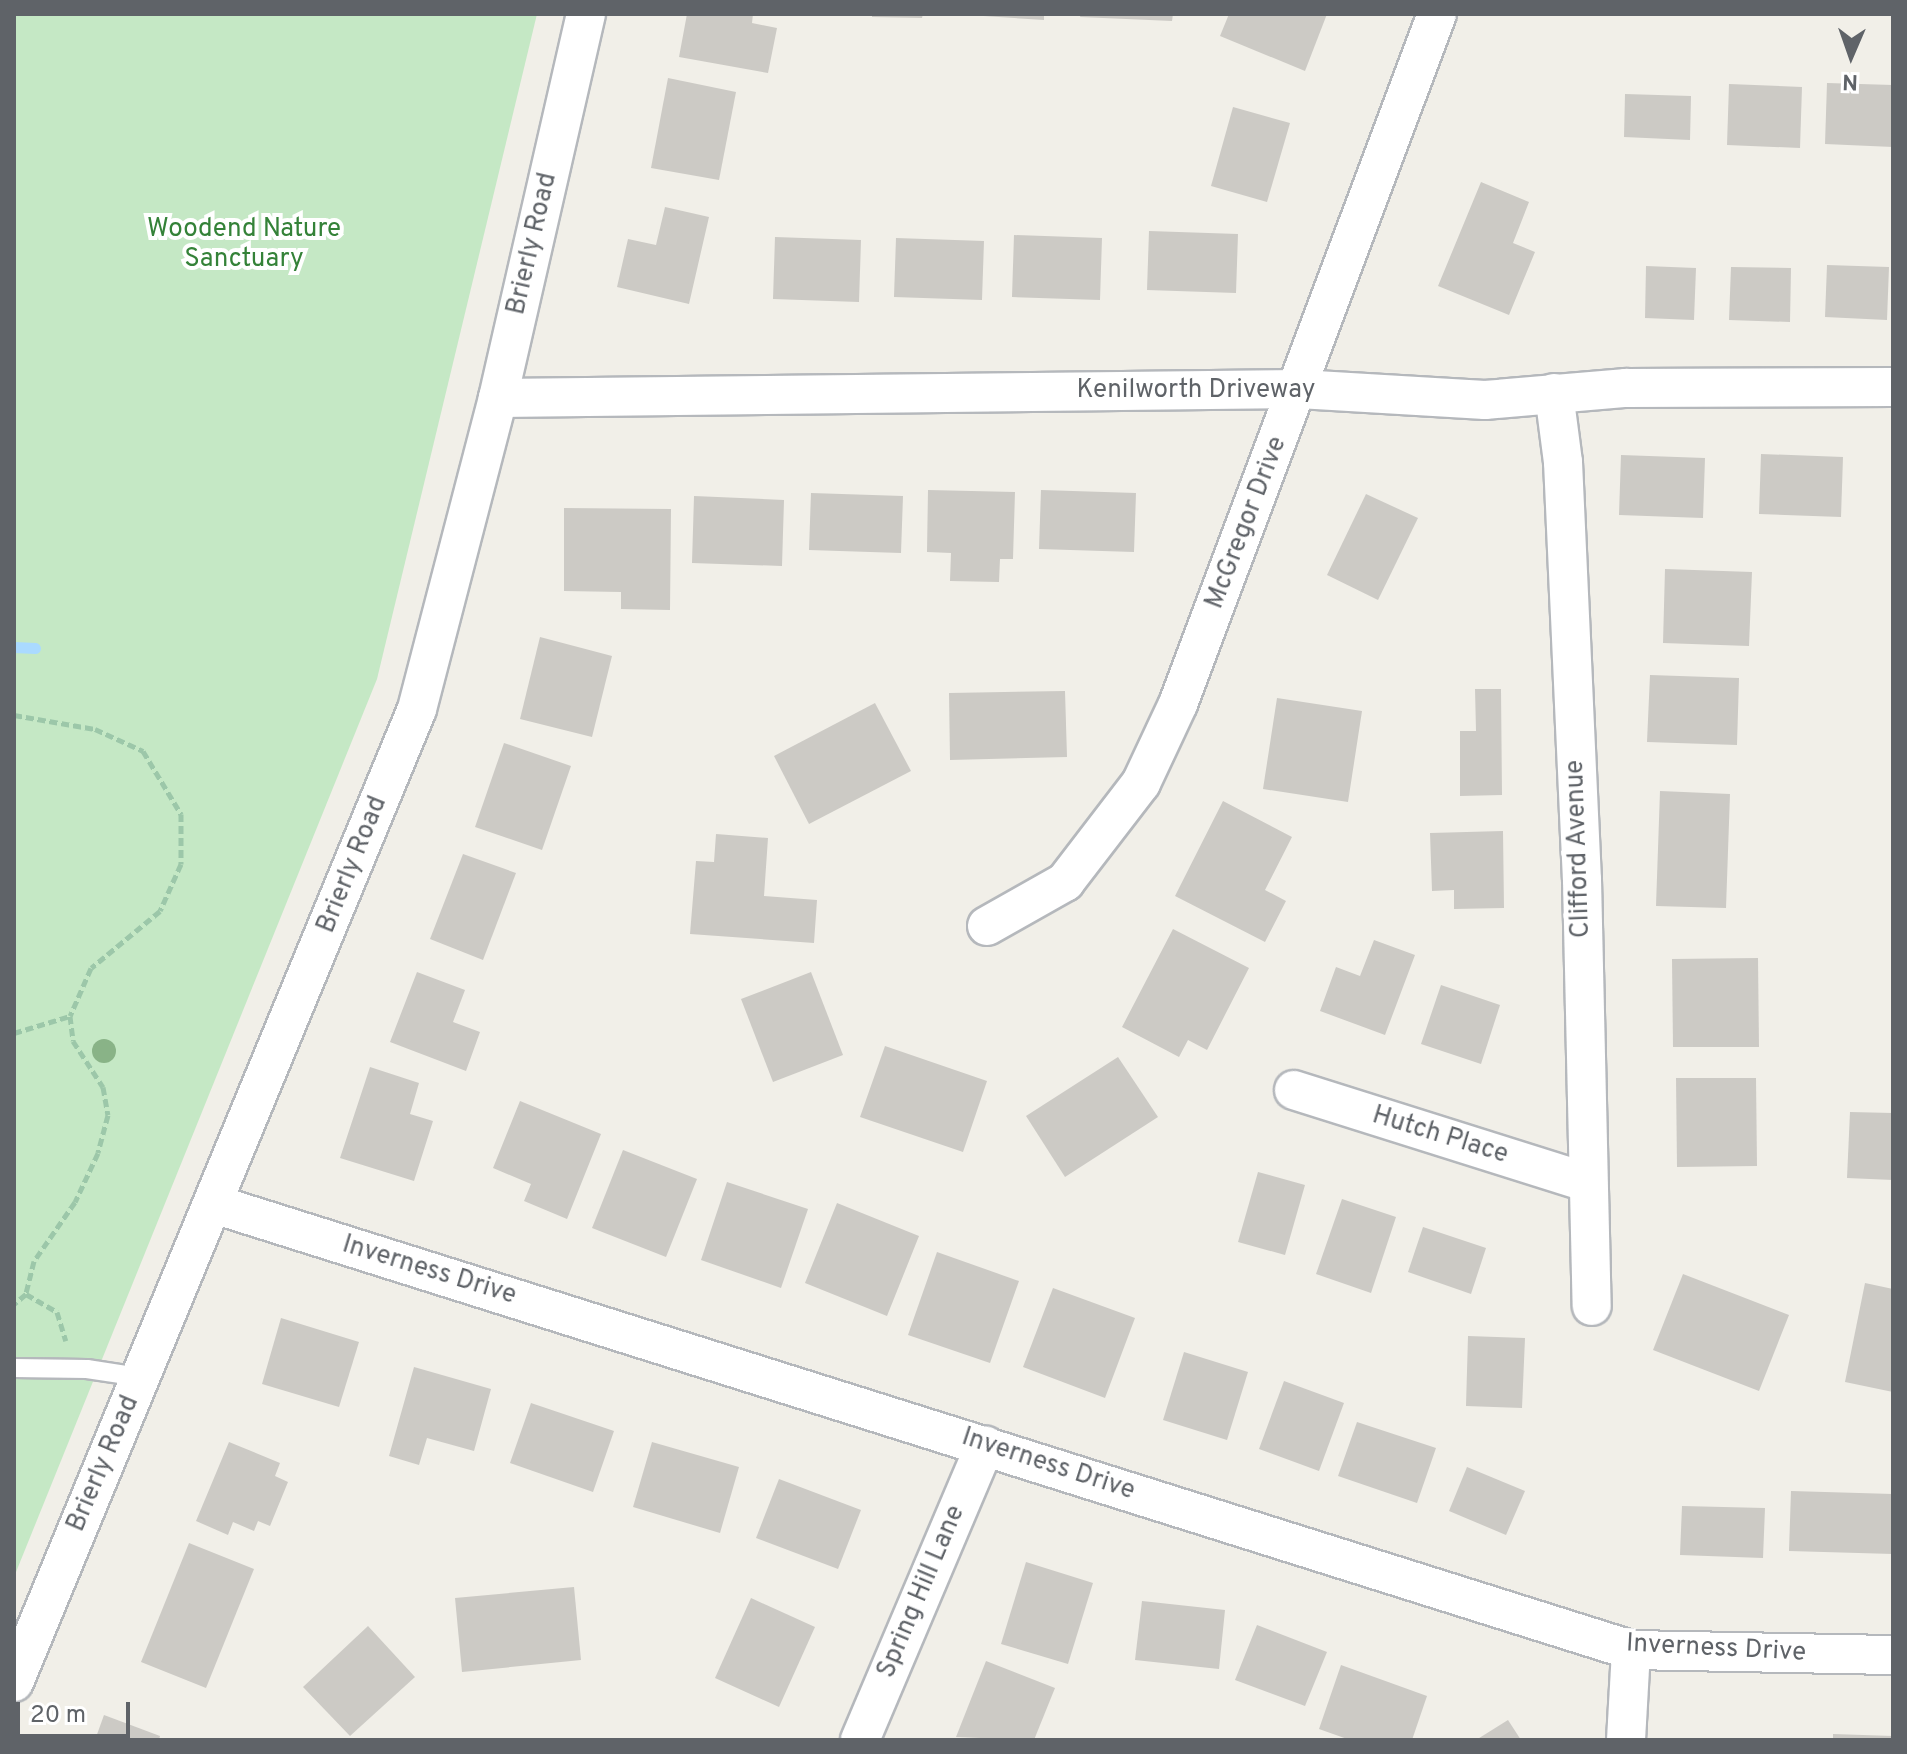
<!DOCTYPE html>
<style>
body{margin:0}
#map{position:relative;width:1907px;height:1754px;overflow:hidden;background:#f1efe8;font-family:Overpass,sans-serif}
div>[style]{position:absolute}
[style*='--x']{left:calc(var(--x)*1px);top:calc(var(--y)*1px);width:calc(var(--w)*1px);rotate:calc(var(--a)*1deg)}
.green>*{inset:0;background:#c5e8c5}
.stream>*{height:11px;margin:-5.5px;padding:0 5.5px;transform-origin:5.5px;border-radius:5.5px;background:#aadaff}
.building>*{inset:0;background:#cccac5}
.path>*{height:5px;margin-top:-2.5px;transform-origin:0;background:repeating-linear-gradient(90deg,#9cc7a9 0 8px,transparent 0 12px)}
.roads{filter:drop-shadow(2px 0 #b5b8bc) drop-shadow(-2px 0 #b5b8bc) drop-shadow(0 2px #b5b8bc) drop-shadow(0 -2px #b5b8bc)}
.service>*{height:18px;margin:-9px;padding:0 9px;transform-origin:9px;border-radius:9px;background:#fff}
.minor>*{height:38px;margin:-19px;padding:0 19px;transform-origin:19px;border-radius:19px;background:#fff}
.trees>*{width:24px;height:24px;margin:-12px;border-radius:50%;background:#89b387}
span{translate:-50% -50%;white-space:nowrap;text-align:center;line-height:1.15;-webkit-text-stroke:8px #fff;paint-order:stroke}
.park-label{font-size:26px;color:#348238}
.street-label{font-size:26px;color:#5f6368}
.frame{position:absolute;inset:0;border:16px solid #5f6368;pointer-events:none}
.north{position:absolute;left:1811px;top:16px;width:80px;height:80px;-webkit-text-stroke:6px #fff;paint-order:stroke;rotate:182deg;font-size:22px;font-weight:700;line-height:32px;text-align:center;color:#5f6368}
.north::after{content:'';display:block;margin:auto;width:28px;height:36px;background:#5f6368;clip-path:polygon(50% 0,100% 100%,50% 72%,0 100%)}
.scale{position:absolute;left:16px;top:1702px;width:114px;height:36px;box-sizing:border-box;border:4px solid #5f6368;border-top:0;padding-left:10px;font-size:24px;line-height:28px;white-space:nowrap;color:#5f6368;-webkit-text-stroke:6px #fff;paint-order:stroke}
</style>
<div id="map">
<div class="green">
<div style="clip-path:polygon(14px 14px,537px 14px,377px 679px,14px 1577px)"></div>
</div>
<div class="stream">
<div style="--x:14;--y:647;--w:21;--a:3"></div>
</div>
<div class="building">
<div style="clip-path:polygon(687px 14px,753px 14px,752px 23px,777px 28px,768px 73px,679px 57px)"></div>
<div style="clip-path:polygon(872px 14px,923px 14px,922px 18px,872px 17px)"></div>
<div style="clip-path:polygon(953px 14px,1044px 14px,1044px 20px)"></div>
<div style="clip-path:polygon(1081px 14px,1173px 14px,1172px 21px,1080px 17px)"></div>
<div style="clip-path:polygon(1229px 14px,1327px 14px,1305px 71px,1220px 36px)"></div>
<div style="clip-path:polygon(668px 78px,736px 92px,719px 180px,651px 168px)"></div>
<div style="clip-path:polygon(1827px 83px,1893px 85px,1893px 147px,1825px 144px)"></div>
<div style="clip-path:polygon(1729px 84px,1802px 87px,1800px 148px,1727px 145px)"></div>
<div style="clip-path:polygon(1625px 94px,1691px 96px,1690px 140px,1624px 137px)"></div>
<div style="clip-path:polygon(1233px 107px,1290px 123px,1267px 202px,1211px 186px)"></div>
<div style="clip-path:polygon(1481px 182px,1529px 202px,1513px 243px,1535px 252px,1509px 315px,1438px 286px)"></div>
<div style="clip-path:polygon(665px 207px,709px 217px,689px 304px,617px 287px,628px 239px,656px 245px)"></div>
<div style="clip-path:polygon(1149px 231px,1238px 234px,1236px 293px,1147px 290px)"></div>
<div style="clip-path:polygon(1014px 235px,1102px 238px,1100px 300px,1012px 297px)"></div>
<div style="clip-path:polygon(775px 237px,861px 240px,859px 302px,773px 299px)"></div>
<div style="clip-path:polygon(896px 238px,984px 241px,982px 300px,894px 297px)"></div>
<div style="clip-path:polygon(1827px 265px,1889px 267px,1887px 320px,1825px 317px)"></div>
<div style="clip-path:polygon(1646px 266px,1696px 268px,1694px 320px,1645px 318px)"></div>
<div style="clip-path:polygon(1731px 267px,1791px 268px,1790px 322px,1729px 320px)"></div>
<div style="clip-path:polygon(1761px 454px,1843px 457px,1841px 517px,1759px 514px)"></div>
<div style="clip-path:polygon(1621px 455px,1705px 458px,1703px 518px,1619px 515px)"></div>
<div style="clip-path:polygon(928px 490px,1015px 492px,1013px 559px,1000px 559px,999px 582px,950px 581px,951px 553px,927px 552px)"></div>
<div style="clip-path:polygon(1041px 490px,1136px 493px,1134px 552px,1039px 549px)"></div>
<div style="clip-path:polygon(811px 493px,903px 496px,901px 553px,809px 550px)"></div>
<div style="clip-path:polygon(1366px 494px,1418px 518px,1378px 600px,1327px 575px)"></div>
<div style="clip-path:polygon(694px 496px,784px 500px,782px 566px,692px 563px)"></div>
<div style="clip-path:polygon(564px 508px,671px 509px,670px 610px,621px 609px,621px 592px,564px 591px)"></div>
<div style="clip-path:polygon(1665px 569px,1752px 572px,1749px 646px,1663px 643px)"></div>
<div style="clip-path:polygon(540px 637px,612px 656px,592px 737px,520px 719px)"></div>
<div style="clip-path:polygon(1650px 675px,1739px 678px,1737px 745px,1647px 742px)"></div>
<div style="clip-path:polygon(1475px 689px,1501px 689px,1502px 795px,1460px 796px,1460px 731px,1476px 731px)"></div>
<div style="clip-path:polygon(1065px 691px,1067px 757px,950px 760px,949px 693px)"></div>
<div style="clip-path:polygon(1277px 698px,1362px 711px,1348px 802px,1263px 789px)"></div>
<div style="clip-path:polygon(875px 703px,911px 771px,809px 824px,774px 756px)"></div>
<div style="clip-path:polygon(504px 743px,571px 766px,542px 850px,475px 827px)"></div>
<div style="clip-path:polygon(1660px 791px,1730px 794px,1726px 908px,1656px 906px)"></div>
<div style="clip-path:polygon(1223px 801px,1292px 837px,1265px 890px,1286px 901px,1265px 942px,1175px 896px)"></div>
<div style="clip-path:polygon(1503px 831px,1504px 908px,1454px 909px,1454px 890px,1432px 891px,1430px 833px)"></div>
<div style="clip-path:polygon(716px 834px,768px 838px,764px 896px,817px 900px,814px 943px,690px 934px,696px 861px,714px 862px)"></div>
<div style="clip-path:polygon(463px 854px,516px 873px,483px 960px,430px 939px)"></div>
<div style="clip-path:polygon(1173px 929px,1249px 968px,1207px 1050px,1188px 1040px,1179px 1057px,1122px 1027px)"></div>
<div style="clip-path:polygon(1374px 940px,1415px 955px,1385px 1035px,1320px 1011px,1336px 967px,1360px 976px)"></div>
<div style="clip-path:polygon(1758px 958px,1759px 1047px,1673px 1047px,1672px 959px)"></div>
<div style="clip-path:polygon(417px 972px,465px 990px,453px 1022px,480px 1032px,466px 1071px,390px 1042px)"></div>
<div style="clip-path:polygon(811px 972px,843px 1055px,773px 1082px,741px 999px)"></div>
<div style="clip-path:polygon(1441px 985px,1500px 1005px,1481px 1064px,1421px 1044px)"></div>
<div style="clip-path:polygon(885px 1046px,987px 1081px,963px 1152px,860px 1117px)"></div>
<div style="clip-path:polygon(1118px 1057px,1158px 1117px,1065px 1177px,1026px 1116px)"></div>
<div style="clip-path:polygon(370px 1067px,419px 1083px,410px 1114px,433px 1121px,414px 1181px,340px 1158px)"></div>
<div style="clip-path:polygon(1676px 1078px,1756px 1078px,1757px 1166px,1677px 1167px)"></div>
<div style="clip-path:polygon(520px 1101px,601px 1134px,567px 1219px,524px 1201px,531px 1184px,493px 1168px)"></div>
<div style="clip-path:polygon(1850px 1112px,1893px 1113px,1893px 1180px,1847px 1178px)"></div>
<div style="clip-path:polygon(623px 1150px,697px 1179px,666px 1257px,592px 1228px)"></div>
<div style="clip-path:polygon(1258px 1172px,1305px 1185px,1285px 1255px,1238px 1242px)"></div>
<div style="clip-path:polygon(727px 1182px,808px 1209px,781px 1288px,701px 1260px)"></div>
<div style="clip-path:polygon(1342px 1199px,1396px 1217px,1371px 1293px,1316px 1274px)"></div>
<div style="clip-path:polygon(837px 1203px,919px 1236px,887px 1316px,805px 1283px)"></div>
<div style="clip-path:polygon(1423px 1227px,1486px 1248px,1471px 1294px,1408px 1272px)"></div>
<div style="clip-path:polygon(937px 1252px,1019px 1281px,990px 1363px,908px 1335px)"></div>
<div style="clip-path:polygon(1683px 1274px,1789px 1315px,1759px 1391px,1653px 1350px)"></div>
<div style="clip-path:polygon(1865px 1283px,1893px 1289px,1893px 1392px,1845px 1382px)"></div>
<div style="clip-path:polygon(1053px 1288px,1135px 1318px,1105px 1398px,1023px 1367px)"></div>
<div style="clip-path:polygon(281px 1318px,359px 1342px,339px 1407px,262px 1384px)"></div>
<div style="clip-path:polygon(1468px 1336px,1525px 1338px,1522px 1408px,1466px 1406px)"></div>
<div style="clip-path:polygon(1184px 1352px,1248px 1372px,1227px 1440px,1163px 1420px)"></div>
<div style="clip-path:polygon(414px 1367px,491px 1389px,474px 1451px,427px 1438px,419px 1465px,389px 1456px)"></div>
<div style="clip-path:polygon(1284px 1381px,1344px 1403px,1319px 1471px,1259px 1449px)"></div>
<div style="clip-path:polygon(531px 1403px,614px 1431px,593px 1492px,510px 1463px)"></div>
<div style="clip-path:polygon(1357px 1422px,1436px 1448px,1417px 1503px,1338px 1476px)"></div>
<div style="clip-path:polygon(229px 1442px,280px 1463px,275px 1476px,288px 1482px,270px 1526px,258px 1521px,254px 1531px,233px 1522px,228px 1535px,196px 1521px)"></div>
<div style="clip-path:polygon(652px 1442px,739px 1467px,720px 1533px,633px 1507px)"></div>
<div style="clip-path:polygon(1467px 1467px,1525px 1491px,1506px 1535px,1449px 1511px)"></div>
<div style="clip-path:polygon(779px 1479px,861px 1510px,838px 1569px,756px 1538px)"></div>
<div style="clip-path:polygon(1791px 1491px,1893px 1494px,1893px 1554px,1789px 1551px)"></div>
<div style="clip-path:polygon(1682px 1506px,1765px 1508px,1763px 1558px,1680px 1555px)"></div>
<div style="clip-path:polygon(189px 1543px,254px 1569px,206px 1688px,141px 1662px)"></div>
<div style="clip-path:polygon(1026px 1562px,1093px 1583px,1068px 1664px,1001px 1644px)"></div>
<div style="clip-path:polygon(574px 1587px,581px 1660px,462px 1672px,455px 1598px)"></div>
<div style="clip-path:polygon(751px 1598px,815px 1627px,779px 1707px,715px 1678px)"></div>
<div style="clip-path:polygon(1142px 1601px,1225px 1610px,1219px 1669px,1135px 1660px)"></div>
<div style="clip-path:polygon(1257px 1625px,1327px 1652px,1305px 1706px,1235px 1680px)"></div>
<div style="clip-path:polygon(368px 1626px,415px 1677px,350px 1736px,303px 1687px)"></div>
<div style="clip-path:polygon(986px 1661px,1055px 1688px,1034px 1740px,956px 1737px)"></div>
<div style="clip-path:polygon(1341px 1665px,1427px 1696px,1412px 1740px,1350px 1740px,1319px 1729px)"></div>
<div style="clip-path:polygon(104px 1715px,160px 1736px,159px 1740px,95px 1740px)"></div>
<div style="clip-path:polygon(1508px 1720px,1521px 1740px,1476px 1740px)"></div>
<div style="clip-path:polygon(1833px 1734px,1893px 1736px,1893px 1740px,1833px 1740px)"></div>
</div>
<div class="path">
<div style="--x:14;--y:715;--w:82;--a:9.8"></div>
<div style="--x:95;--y:729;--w:53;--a:24.6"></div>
<div style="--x:143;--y:751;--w:74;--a:58.9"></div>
<div style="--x:181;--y:814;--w:50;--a:90"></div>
<div style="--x:181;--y:864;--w:51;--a:114.1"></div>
<div style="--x:160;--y:911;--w:89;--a:140.4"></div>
<div style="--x:91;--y:968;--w:52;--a:113.6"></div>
<div style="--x:70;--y:1016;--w:25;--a:83"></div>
<div style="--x:73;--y:1041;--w:55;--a:56.9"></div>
<div style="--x:103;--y:1087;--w:28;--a:80"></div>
<div style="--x:108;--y:1115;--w:39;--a:105"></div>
<div style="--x:98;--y:1153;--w:54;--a:115.1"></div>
<div style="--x:75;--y:1202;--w:72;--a:124.8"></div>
<div style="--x:34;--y:1261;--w:34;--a:104"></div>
<div style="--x:26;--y:1294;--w:16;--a:140"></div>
<div style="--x:14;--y:1033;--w:59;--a:-16.9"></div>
<div style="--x:26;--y:1294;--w:36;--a:30"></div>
<div style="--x:57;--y:1312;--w:30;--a:73"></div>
</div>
<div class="roads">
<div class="service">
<div style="--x:14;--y:1368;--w:73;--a:0.8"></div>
<div style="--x:87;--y:1369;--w:54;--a:8.6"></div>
</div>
<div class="minor">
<div style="--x:1554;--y:393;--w:70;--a:82.6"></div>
<div style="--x:1563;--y:462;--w:418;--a:87.4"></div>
<div style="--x:1582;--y:880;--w:426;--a:88.7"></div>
<div style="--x:498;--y:398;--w:801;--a:-0.64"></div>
<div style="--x:1299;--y:389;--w:186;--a:3.4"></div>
<div style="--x:1485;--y:400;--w:142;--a:-4.9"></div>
<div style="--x:1626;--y:388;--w:267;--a:-0.2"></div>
<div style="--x:987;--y:926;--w:90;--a:-29.4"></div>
<div style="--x:1065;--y:882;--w:125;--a:-52.5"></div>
<div style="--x:1141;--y:783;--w:87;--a:-64.9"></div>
<div style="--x:1178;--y:704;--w:737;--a:-69.43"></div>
<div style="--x:1294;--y:1090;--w:305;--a:17.5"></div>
<div style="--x:214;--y:1204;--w:1486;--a:17.47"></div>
<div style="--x:1631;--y:1650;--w:262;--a:1.1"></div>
<div style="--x:14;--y:1682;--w:1053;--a:-67.5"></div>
<div style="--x:417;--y:709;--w:321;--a:-75.4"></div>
<div style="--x:498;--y:398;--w:394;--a:-77.1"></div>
<div style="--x:860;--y:1740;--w:320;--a:-67"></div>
<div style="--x:1626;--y:1740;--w:90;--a:-86.8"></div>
</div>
</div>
<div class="trees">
<div style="left:104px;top:1051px"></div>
</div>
<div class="park-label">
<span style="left:244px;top:245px">Woodend Nature<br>Sanctuary</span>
</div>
<div class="street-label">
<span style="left:533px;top:244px;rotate:-77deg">Brierly Road</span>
<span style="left:1196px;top:391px">Kenilworth Driveway</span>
<span style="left:1247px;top:523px;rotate:-69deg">McGregor Drive</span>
<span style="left:1579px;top:849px;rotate:-92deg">Clifford Avenue</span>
<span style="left:353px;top:865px;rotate:-68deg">Brierly Road</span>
<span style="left:1440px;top:1136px;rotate:17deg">Hutch Place</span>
<span style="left:429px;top:1271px;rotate:17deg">Inverness Drive</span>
<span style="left:104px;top:1464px;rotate:-67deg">Brierly Road</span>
<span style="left:1048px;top:1465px;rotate:18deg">Inverness Drive</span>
<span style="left:922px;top:1592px;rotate:-67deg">Spring Hill Lane</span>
<span style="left:1716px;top:1649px;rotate:3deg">Inverness Drive</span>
</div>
<div class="frame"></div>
<div class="north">N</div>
<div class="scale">20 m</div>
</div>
